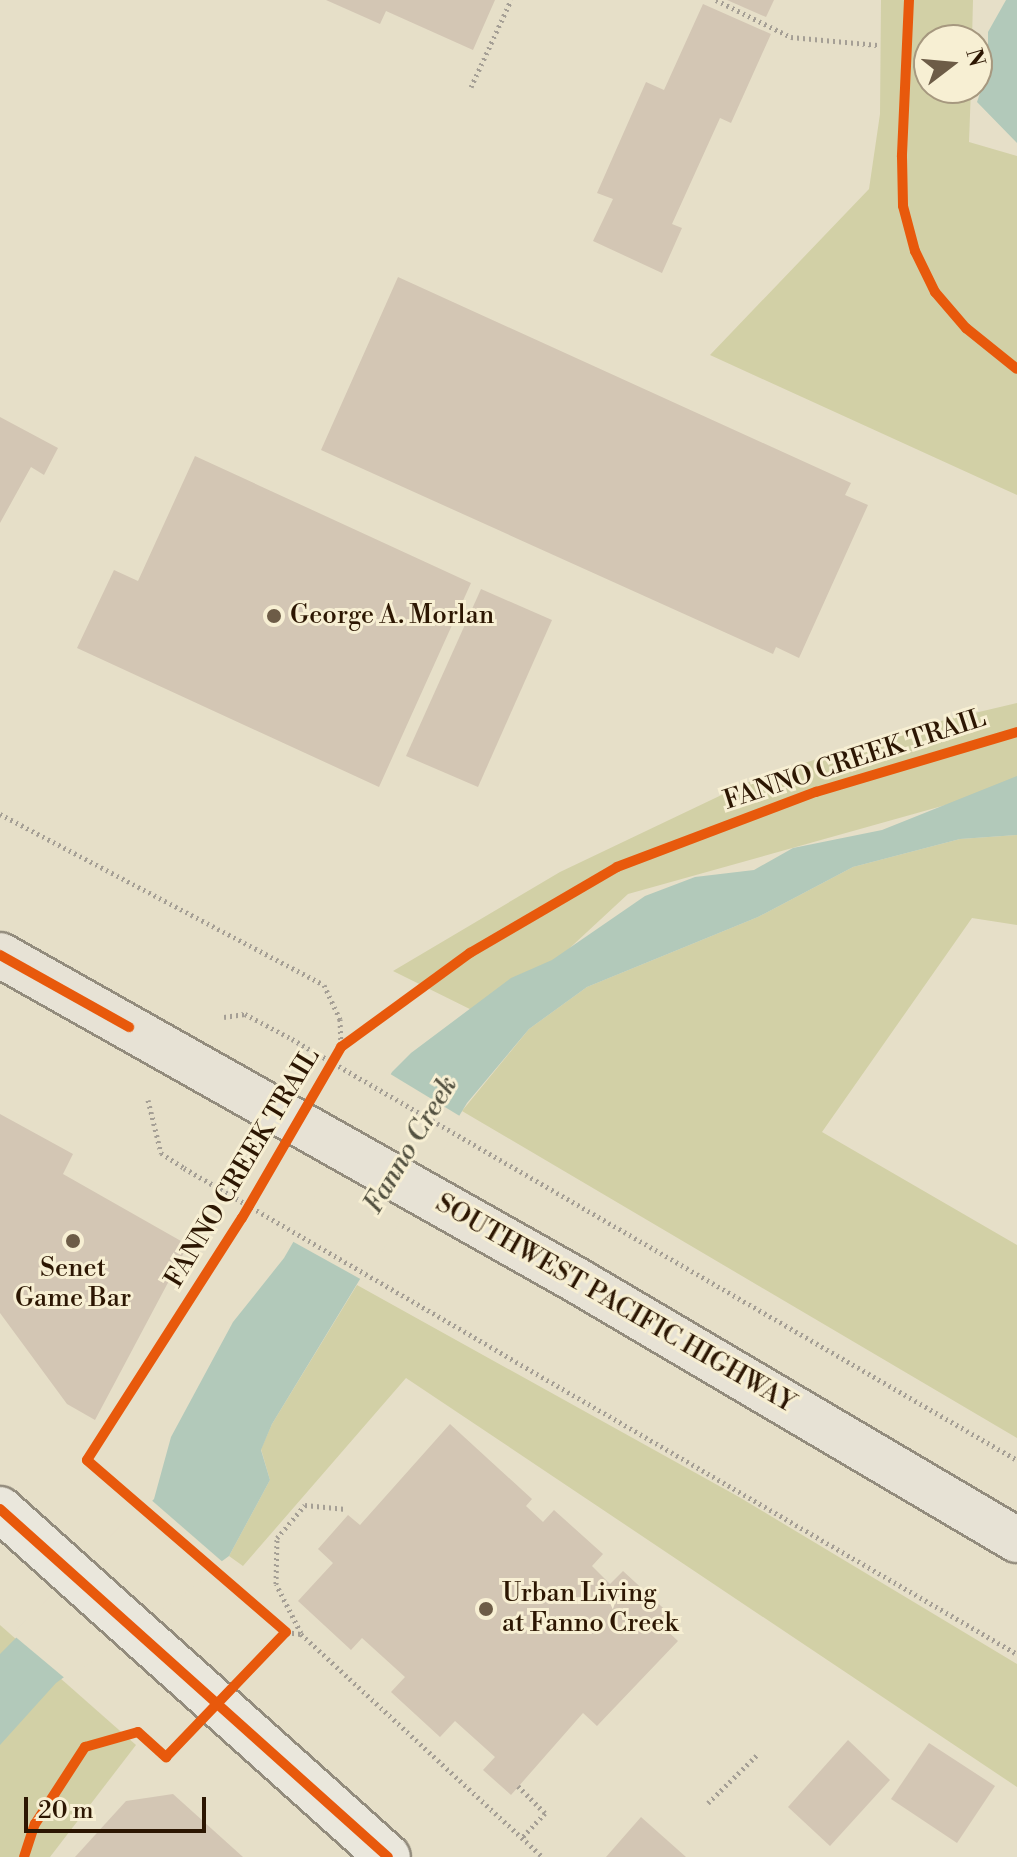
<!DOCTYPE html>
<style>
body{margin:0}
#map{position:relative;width:1017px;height:1857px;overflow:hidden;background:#e6dfc8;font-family:"Libre Bodoni",serif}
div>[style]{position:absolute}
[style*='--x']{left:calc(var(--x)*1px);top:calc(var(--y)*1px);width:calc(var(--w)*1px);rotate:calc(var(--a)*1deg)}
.green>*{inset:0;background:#d2d0a6}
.water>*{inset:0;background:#b2c9ba}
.pier>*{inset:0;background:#e6dfc8}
.building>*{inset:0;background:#d3c6b4}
.path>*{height:5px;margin-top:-2.5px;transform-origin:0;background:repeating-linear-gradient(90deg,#a59f95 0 2px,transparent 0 6px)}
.roads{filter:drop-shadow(2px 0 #938c7d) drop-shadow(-2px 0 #938c7d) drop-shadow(0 2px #938c7d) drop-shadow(0 -2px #938c7d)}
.minor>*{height:44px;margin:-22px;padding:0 22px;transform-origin:22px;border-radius:22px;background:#eae7dc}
.highway>*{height:44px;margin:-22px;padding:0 22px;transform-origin:22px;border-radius:22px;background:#e7e2d5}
.cycleway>*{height:10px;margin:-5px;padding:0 5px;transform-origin:5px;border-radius:5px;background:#e8590c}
.dots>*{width:22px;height:22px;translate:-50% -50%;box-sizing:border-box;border:4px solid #f7efd3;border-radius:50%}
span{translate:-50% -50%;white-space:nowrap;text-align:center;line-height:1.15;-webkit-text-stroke:6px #f7efd3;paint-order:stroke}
.poi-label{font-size:26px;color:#2c1602}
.left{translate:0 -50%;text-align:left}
.street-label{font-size:26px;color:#2c1602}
.water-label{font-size:28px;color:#535140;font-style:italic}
.north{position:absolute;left:913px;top:24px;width:80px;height:80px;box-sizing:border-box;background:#f7efd3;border:2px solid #a6987f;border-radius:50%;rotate:74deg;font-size:22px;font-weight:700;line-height:32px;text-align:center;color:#2c1602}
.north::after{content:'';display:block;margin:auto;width:28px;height:36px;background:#6d5c47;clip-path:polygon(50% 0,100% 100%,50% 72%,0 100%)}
.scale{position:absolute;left:24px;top:1797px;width:182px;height:36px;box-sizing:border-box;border:4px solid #2c1602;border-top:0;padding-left:10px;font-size:24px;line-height:28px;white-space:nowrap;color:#2c1602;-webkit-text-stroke:6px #f7efd3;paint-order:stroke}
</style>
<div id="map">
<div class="green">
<div style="clip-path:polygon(881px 0,973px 0,972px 40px,929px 40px,929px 88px,971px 88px,969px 142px,1017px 156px,1017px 495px,710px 355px,869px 189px,880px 114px)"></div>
<div style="clip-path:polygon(1017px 703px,1017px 785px,628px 894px,492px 1020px,393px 971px,560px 872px,753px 780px,911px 728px)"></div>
<div style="clip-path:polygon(1017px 835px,1017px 925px,972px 918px,822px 1132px,1017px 1245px,1017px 1438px,462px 1111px,529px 1029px,587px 987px,758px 917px,853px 867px,960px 839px)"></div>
<div style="clip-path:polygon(357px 1285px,739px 1497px,1017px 1664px,1017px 1787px,406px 1378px,243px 1566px,229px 1556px,270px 1480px,261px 1449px,272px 1424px)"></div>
<div style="clip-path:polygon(0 1625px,136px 1745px,50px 1857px,0 1857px)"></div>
</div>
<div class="water">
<div style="clip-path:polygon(1006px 0,1017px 0,1017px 143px,977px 102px,988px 69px,988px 32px)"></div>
<div style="clip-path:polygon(1017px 776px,1017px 835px,960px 839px,853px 867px,758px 917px,587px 987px,529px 1029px,467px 1103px,272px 1424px,261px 1450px,270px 1480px,229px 1556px,56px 1683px,0 1745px,0 1654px,154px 1499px,171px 1437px,233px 1322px,284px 1258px,392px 1072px,411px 1053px,511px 978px,552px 960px,645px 896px,695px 877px,754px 870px,793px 848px,882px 830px)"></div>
</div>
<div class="pier">
<div style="clip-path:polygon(387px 1072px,463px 1118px,364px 1281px,290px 1240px)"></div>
<div style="clip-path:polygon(149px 1498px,225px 1564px,67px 1680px,12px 1634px)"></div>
</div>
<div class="building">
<div style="clip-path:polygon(326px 0,495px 0,473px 50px,386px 11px,380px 24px)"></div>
<div style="clip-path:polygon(727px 0,774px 0,766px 17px)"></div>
<div style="clip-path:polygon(703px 4px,771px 34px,731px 123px,720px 118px,672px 224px,682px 228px,662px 273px,593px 241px,613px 199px,597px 193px,646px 82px,664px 90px)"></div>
<div style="clip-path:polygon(398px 277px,851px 483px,845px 495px,868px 505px,799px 658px,776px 647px,773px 654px,321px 450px)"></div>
<div style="clip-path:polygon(0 417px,58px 448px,44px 475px,31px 467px,0 523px)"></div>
<div style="clip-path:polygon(195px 456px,471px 583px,379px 787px,77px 648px,114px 570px,138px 581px)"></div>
<div style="clip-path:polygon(481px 589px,552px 620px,478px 787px,406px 756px)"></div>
<div style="clip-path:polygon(0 1114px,73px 1154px,63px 1174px,188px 1245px,95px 1420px,67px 1404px,0 1313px)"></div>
<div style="clip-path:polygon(450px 1424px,532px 1499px,526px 1506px,543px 1522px,554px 1510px,603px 1554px,592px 1566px,610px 1584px,623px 1571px,674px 1618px,664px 1628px,678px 1641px,597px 1726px,583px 1713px,511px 1795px,483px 1770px,495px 1757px,455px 1721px,440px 1737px,391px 1692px,405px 1677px,362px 1638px,351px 1650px,298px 1601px,333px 1563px,318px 1549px,348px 1515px,360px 1525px)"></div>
<div style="clip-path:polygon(848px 1740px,890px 1780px,830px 1846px,788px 1807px)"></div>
<div style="clip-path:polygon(929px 1743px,995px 1786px,957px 1843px,891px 1799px)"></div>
<div style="clip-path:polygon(173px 1794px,243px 1857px,75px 1857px,126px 1801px)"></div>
<div style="clip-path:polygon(641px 1817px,686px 1857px,606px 1857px)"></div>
</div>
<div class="path">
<div style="--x:716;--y:0;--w:84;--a:26.3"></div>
<div style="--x:791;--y:37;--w:87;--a:5.3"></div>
<div style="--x:471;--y:87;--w:96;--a:-65.3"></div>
<div style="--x:0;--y:814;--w:366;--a:27.8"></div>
<div style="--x:324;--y:985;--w:38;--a:65"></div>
<div style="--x:340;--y:1019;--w:28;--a:88"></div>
<div style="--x:224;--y:1017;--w:21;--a:-8"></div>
<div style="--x:245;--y:1014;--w:53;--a:28"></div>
<div style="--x:292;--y:1039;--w:838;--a:30.14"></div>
<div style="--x:148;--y:1100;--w:55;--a:76.2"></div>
<div style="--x:161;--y:1153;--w:27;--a:33"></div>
<div style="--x:184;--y:1168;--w:964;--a:30.26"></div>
<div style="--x:286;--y:1632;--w:15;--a:8"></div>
<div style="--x:301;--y:1634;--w:329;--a:42.7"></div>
<div style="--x:301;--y:1633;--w:55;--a:-117"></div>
<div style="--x:276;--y:1584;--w:46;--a:-88.8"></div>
<div style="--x:277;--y:1538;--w:43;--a:-49.7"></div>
<div style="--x:305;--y:1505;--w:41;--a:5.6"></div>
<div style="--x:518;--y:1786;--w:38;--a:45"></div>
<div style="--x:545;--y:1813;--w:34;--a:133"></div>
<div style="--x:708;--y:1803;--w:71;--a:-44.4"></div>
</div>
<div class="roads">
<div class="minor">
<div style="--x:0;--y:1509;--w:521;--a:41.89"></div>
</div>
<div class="highway">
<div style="--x:0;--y:955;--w:664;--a:29.42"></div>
<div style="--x:578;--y:1281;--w:510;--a:30.54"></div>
</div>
</div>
<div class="cycleway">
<div style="--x:909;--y:0;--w:157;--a:92.6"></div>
<div style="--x:902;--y:157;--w:49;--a:88.8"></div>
<div style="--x:903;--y:206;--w:47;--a:75.1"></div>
<div style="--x:915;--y:251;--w:46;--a:64"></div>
<div style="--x:935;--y:292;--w:48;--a:49.3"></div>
<div style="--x:966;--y:328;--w:65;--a:38.8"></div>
<div style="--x:0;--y:955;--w:148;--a:29.2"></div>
<div style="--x:0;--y:1509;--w:521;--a:41.89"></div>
<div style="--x:24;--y:1857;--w:35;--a:-72"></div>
<div style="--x:35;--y:1824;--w:92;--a:-57"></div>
<div style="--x:85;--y:1747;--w:55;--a:-15.8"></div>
<div style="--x:138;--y:1732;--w:38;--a:42"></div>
<div style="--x:166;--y:1757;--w:173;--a:-46.2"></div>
<div style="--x:286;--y:1632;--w:263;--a:-139.2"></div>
<div style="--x:87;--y:1460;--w:287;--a:-57.4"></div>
<div style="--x:242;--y:1218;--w:198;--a:-59.9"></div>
<div style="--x:341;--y:1047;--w:160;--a:-36.1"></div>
<div style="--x:470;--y:953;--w:170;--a:-30.3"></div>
<div style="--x:617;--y:867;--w:213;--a:-20.7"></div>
<div style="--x:816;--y:792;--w:210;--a:-16.6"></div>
</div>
<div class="dots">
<div style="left:274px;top:616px;background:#6d5c47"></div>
<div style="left:73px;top:1241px;background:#6d5c47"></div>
<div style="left:486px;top:1609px;background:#6d5c47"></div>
</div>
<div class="poi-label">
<span class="left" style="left:290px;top:616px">George A. Morlan</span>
<span style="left:73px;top:1284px">Senet<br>Game Bar</span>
<span class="left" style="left:502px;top:1609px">Urban Living<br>at Fanno Creek</span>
</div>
<div class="street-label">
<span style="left:855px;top:760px;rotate:-18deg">FANNO CREEK TRAIL</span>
<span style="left:243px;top:1168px;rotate:-59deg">FANNO CREEK TRAIL</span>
<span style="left:615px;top:1304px;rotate:30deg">SOUTHWEST PACIFIC HIGHWAY</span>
</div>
<div class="water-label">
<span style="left:411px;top:1145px;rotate:-59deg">Fanno Creek</span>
</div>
<div class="north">N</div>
<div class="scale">20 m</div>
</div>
